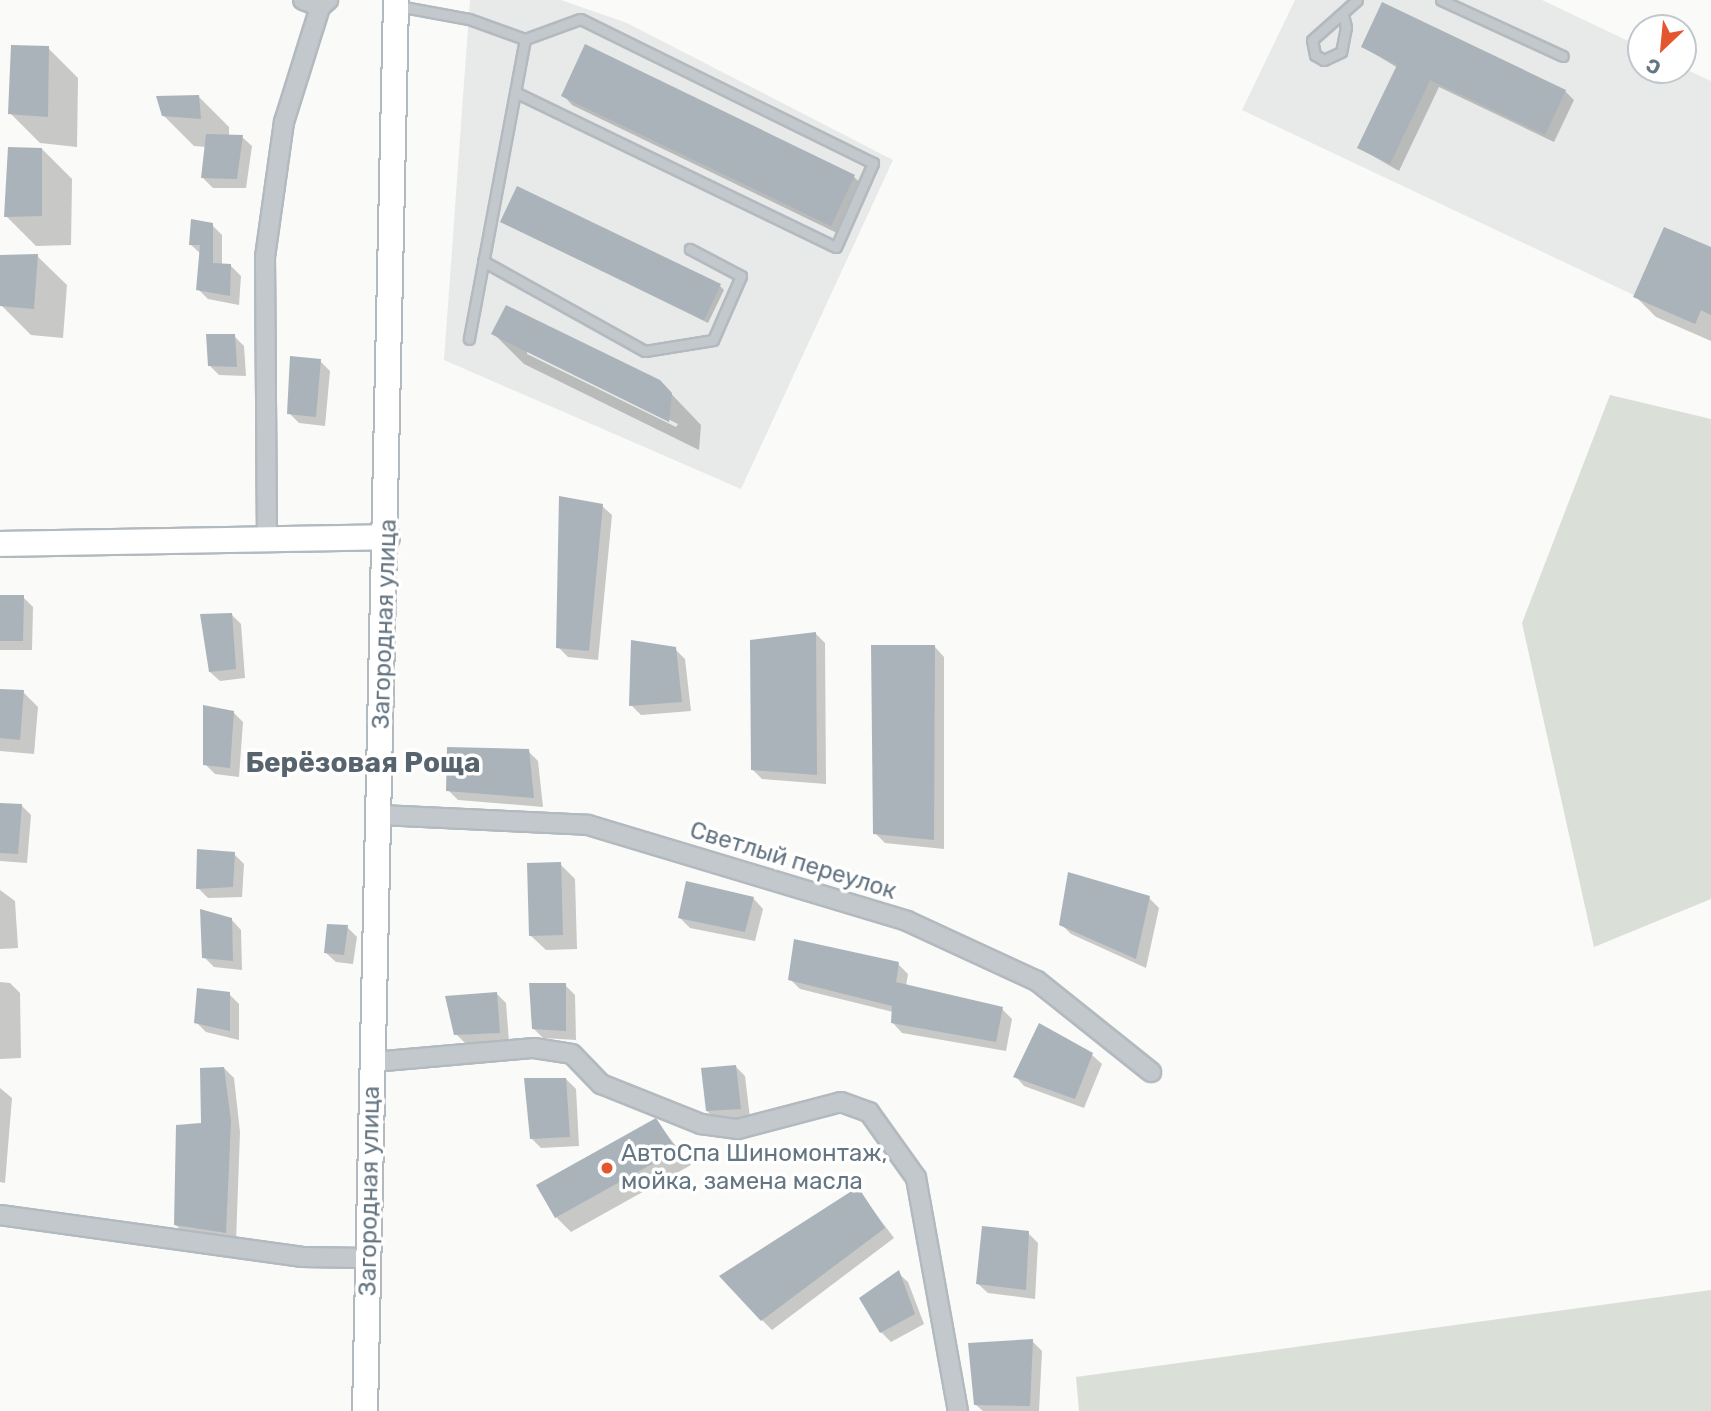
<!DOCTYPE html>
<meta charset="utf-8">
<style>
body{margin:0}
#map{position:relative;width:1711px;height:1411px;overflow:hidden;background:#fafaf8;font-family:Rubik,sans-serif}
div>[style]{position:absolute}
[style*='--x']{left:calc(var(--x)*1px);top:calc(var(--y)*1px);width:calc(var(--w)*1px);rotate:calc(var(--a)*1deg)}
.built>*{inset:0;background:#e8e9e9}
.green>*{inset:0;background:#dadfd7}
.shadow>*{inset:0;background:#0003}
.building>*{inset:0;background:#aab3b9}
.roads{filter:drop-shadow(2px 0 #b3babf) drop-shadow(-2px 0 #b3babf) drop-shadow(0 2px #b3babf) drop-shadow(0 -2px #b3babf)}
.lane>*{height:9px;margin:-4.5px;padding:0 4.5px;transform-origin:4.5px;border-radius:4.5px;background:#c3c8cc}
.street>*{height:18px;margin:-9px;padding:0 9px;transform-origin:9px;border-radius:9px;background:#c3c8cc}
.secondary>*{height:24px;margin:-12px;padding:0 12px;transform-origin:12px;border-radius:12px;background:#fff}
.dots>*{width:19px;height:19px;translate:-50% -50%;box-sizing:border-box;border:4px solid #fff;border-radius:50%}
span{translate:-50% -50%;white-space:nowrap;text-align:center;line-height:1.15;-webkit-text-stroke:7px #fff;paint-order:stroke}
.street-label{font-size:24px;color:#657683}
.poi-label{font-size:24px;color:#657683}
.left{translate:0 -50%;text-align:left}
.quarter-label{font-size:28px;color:#57646e;font-weight:700}
.north{position:absolute;left:1627px;top:14px;width:70px;height:70px;box-sizing:border-box;background:#fff;border:2px solid #c1c8cd;border-radius:50%;rotate:206deg;font-size:19px;font-weight:700;line-height:28px;text-align:center;color:#657683}
.north::after{content:'';display:block;margin:auto;width:24px;height:32px;background:#e4572e;clip-path:polygon(50% 0,100% 100%,50% 72%,0 100%)}
</style>
<div id="map">
<div class="built">
<div style="clip-path:polygon(470px 0,561px 0,627px 23px,893px 160px,741px 489px,444px 360px)"></div>
<div style="clip-path:polygon(1295px 0,1542px 0,1641px 47px,1641px 70px,1683px 68px,1711px 81px,1711px 315px,1701px 310px,1695px 324px,1242px 110px)"></div>
</div>
<div class="green">
<div style="clip-path:polygon(1610px 395px,1711px 419px,1711px 899px,1594px 947px,1522px 623px)"></div>
<div style="clip-path:polygon(1711px 1290px,1711px 1411px,1079px 1411px,1076px 1377px)"></div>
</div>
<div class="shadow">
<div style="clip-path:polygon(586px 47px,854px 177px,864px 186px,841px 235px,572px 105px,563px 95px)"></div>
<div style="clip-path:polygon(1363px 47px,1565px 91px,1574px 100px,1554px 142px,1439px 87px,1399px 171px,1359px 148px,1398px 68px)"></div>
<div style="clip-path:polygon(48px 48px,78px 78px,77px 147px,40px 143px,10px 113px)"></div>
<div style="clip-path:polygon(199px 97px,229px 127px,229px 136px,242px 137px,252px 146px,246px 188px,213px 188px,203px 178px,206px 147px,194px 146px,163px 115px)"></div>
<div style="clip-path:polygon(42px 149px,72px 179px,71px 245px,36px 246px,6px 216px)"></div>
<div style="clip-path:polygon(502px 222px,720px 286px,724px 290px,708px 323px)"></div>
<div style="clip-path:polygon(212px 225px,222px 235px,222px 265px,231px 266px,241px 276px,239px 305px,208px 299px,198px 289px,201px 254px,191px 245px)"></div>
<div style="clip-path:polygon(1711px 249px,1711px 341px,1656px 317px,1635px 296px)"></div>
<div style="clip-path:polygon(37px 256px,67px 285px,63px 338px,31px 335px,1px 305px)"></div>
<div style="clip-path:polygon(evenodd,494px 334px,659px 381px,701px 425px,699px 450px,524px 364px,494px 334px,527px 350px,678px 424px,676px 427px,527px 354px,527px 350px)"></div>
<div style="clip-path:polygon(234px 336px,244px 346px,246px 376px,219px 375px,209px 365px)"></div>
<div style="clip-path:polygon(320px 361px,330px 371px,325px 426px,299px 423px,289px 413px)"></div>
<div style="clip-path:polygon(602px 506px,612px 515px,598px 660px,568px 657px,558px 647px)"></div>
<div style="clip-path:polygon(0 597px,23px 597px,33px 607px,32px 650px,0 650px)"></div>
<div style="clip-path:polygon(231px 614px,241px 624px,245px 678px,220px 681px,210px 672px)"></div>
<div style="clip-path:polygon(816px 634px,825px 643px,826px 784px,762px 779px,752px 769px)"></div>
<div style="clip-path:polygon(935px 647px,944px 657px,944px 849px,885px 843px,875px 833px)"></div>
<div style="clip-path:polygon(675px 649px,685px 659px,691px 711px,641px 715px,631px 705px)"></div>
<div style="clip-path:polygon(0 690px,23px 692px,38px 707px,34px 754px,0 751px)"></div>
<div style="clip-path:polygon(233px 712px,243px 722px,239px 777px,215px 774px,205px 764px)"></div>
<div style="clip-path:polygon(528px 751px,538px 761px,543px 807px,458px 800px,448px 790px)"></div>
<div style="clip-path:polygon(0 805px,21px 805px,31px 815px,27px 863px,0 861px)"></div>
<div style="clip-path:polygon(234px 854px,244px 864px,242px 897px,208px 898px,198px 888px)"></div>
<div style="clip-path:polygon(560px 864px,575px 879px,577px 949px,546px 950px,530px 935px)"></div>
<div style="clip-path:polygon(0 890px,15px 901px,18px 948px,0 949px)"></div>
<div style="clip-path:polygon(1149px 898px,1159px 908px,1146px 968px,1071px 934px,1061px 924px)"></div>
<div style="clip-path:polygon(754px 899px,763px 909px,755px 941px,690px 928px,680px 918px)"></div>
<div style="clip-path:polygon(231px 919px,241px 930px,242px 970px,214px 967px,204px 957px)"></div>
<div style="clip-path:polygon(347px 927px,357px 937px,353px 964px,336px 962px,326px 953px)"></div>
<div style="clip-path:polygon(898px 964px,908px 974px,906px 986px,1002px 1009px,1012px 1019px,1006px 1051px,902px 1033px,893px 1023px,893px 1012px,800px 989px,790px 979px)"></div>
<div style="clip-path:polygon(0 982px,10px 983px,20px 993px,21px 1058px,0 1059px)"></div>
<div style="clip-path:polygon(565px 985px,575px 995px,576px 1040px,543px 1038px,533px 1028px)"></div>
<div style="clip-path:polygon(496px 993px,506px 1003px,509px 1042px,466px 1044px,456px 1034px)"></div>
<div style="clip-path:polygon(229px 994px,239px 1004px,239px 1040px,206px 1032px,196px 1022px)"></div>
<div style="clip-path:polygon(1092px 1055px,1102px 1064px,1084px 1108px,1024px 1086px,1015px 1076px)"></div>
<div style="clip-path:polygon(735px 1066px,745px 1076px,750px 1118px,717px 1121px,707px 1111px)"></div>
<div style="clip-path:polygon(224px 1068px,234px 1078px,240px 1132px,236px 1242px,186px 1235px,176px 1225px)"></div>
<div style="clip-path:polygon(566px 1079px,576px 1089px,579px 1146px,541px 1148px,531px 1138px)"></div>
<div style="clip-path:polygon(0 1088px,12px 1098px,5px 1183px,0 1182px)"></div>
<div style="clip-path:polygon(656px 1121px,691px 1165px,571px 1232px,556px 1217px)"></div>
<div style="clip-path:polygon(858px 1190px,894px 1238px,772px 1330px,762px 1320px)"></div>
<div style="clip-path:polygon(1028px 1233px,1038px 1243px,1035px 1299px,988px 1293px,978px 1284px)"></div>
<div style="clip-path:polygon(898px 1273px,908px 1282px,924px 1324px,891px 1342px,881px 1332px)"></div>
<div style="clip-path:polygon(1032px 1341px,1042px 1351px,1039px 1411px,983px 1411px,975px 1404px)"></div>
</div>
<div class="building">
<div style="clip-path:polygon(1382px 2px,1566px 90px,1545px 135px,1430px 80px,1390px 164px,1357px 148px,1397px 65px,1361px 47px)"></div>
<div style="clip-path:polygon(585px 44px,855px 175px,831px 226px,561px 96px)"></div>
<div style="clip-path:polygon(11px 45px,49px 46px,48px 117px,8px 114px)"></div>
<div style="clip-path:polygon(199px 95px,201px 119px,162px 116px,156px 96px)"></div>
<div style="clip-path:polygon(206px 134px,243px 135px,237px 179px,201px 178px)"></div>
<div style="clip-path:polygon(8px 147px,42px 148px,42px 216px,4px 217px)"></div>
<div style="clip-path:polygon(517px 186px,721px 284px,704px 320px,500px 222px)"></div>
<div style="clip-path:polygon(191px 219px,213px 223px,213px 263px,231px 264px,230px 296px,196px 290px,200px 245px,189px 245px)"></div>
<div style="clip-path:polygon(1664px 227px,1711px 247px,1711px 315px,1701px 310px,1695px 324px,1633px 297px)"></div>
<div style="clip-path:polygon(38px 254px,34px 309px,0 306px,0 255px)"></div>
<div style="clip-path:polygon(506px 305px,660px 380px,672px 393px,669px 422px,491px 334px)"></div>
<div style="clip-path:polygon(206px 334px,235px 334px,237px 367px,208px 366px)"></div>
<div style="clip-path:polygon(290px 356px,321px 359px,316px 417px,287px 414px)"></div>
<div style="clip-path:polygon(559px 496px,603px 504px,589px 651px,556px 648px)"></div>
<div style="clip-path:polygon(0 595px,24px 595px,23px 641px,0 641px)"></div>
<div style="clip-path:polygon(232px 613px,236px 669px,209px 672px,200px 614px)"></div>
<div style="clip-path:polygon(816px 632px,817px 775px,751px 770px,750px 640px)"></div>
<div style="clip-path:polygon(631px 640px,676px 647px,682px 702px,629px 706px)"></div>
<div style="clip-path:polygon(871px 645px,935px 645px,934px 840px,873px 834px)"></div>
<div style="clip-path:polygon(0 689px,24px 690px,20px 740px,0 738px)"></div>
<div style="clip-path:polygon(203px 705px,234px 711px,230px 768px,203px 765px)"></div>
<div style="clip-path:polygon(447px 747px,529px 749px,534px 798px,446px 791px)"></div>
<div style="clip-path:polygon(0 803px,22px 804px,18px 854px,0 853px)"></div>
<div style="clip-path:polygon(197px 849px,235px 852px,233px 887px,196px 889px)"></div>
<div style="clip-path:polygon(561px 862px,563px 935px,529px 936px,527px 863px)"></div>
<div style="clip-path:polygon(1068px 872px,1150px 896px,1136px 959px,1059px 925px)"></div>
<div style="clip-path:polygon(686px 881px,754px 897px,745px 932px,678px 918px)"></div>
<div style="clip-path:polygon(200px 909px,232px 918px,233px 961px,202px 958px)"></div>
<div style="clip-path:polygon(327px 924px,348px 925px,344px 955px,324px 953px)"></div>
<div style="clip-path:polygon(794px 939px,899px 962px,896px 982px,1003px 1007px,996px 1042px,891px 1023px,892px 1006px,788px 980px)"></div>
<div style="clip-path:polygon(529px 983px,566px 983px,566px 1031px,532px 1029px)"></div>
<div style="clip-path:polygon(197px 988px,230px 992px,230px 1031px,194px 1023px)"></div>
<div style="clip-path:polygon(497px 992px,500px 1033px,454px 1035px,445px 996px)"></div>
<div style="clip-path:polygon(1039px 1023px,1093px 1053px,1075px 1099px,1013px 1077px)"></div>
<div style="clip-path:polygon(736px 1065px,741px 1109px,706px 1111px,701px 1068px)"></div>
<div style="clip-path:polygon(224px 1067px,231px 1121px,226px 1233px,174px 1225px,176px 1125px,201px 1123px,200px 1068px)"></div>
<div style="clip-path:polygon(524px 1078px,566px 1078px,570px 1137px,530px 1139px)"></div>
<div style="clip-path:polygon(656px 1118px,677px 1150px,555px 1218px,536px 1185px)"></div>
<div style="clip-path:polygon(858px 1187px,885px 1228px,761px 1321px,719px 1276px)"></div>
<div style="clip-path:polygon(982px 1226px,1029px 1231px,1026px 1290px,976px 1284px)"></div>
<div style="clip-path:polygon(899px 1270px,915px 1314px,880px 1333px,859px 1298px)"></div>
<div style="clip-path:polygon(1033px 1339px,1030px 1406px,974px 1405px,968px 1343px)"></div>
</div>
<div class="roads">
<div class="lane">
<div style="--x:1441;--y:0;--w:134;--a:24.7"></div>
<div style="--x:398;--y:6;--w:72;--a:10.4"></div>
<div style="--x:469;--y:19;--w:59;--a:19.7"></div>
<div style="--x:525;--y:39;--w:305;--a:100.6"></div>
<div style="--x:1343;--y:15;--w:12;--a:76"></div>
<div style="--x:1346;--y:27;--w:25;--a:101"></div>
<div style="--x:1341;--y:52;--w:19;--a:155"></div>
<div style="--x:1324;--y:60;--w:10;--a:-151"></div>
<div style="--x:1315;--y:55;--w:15;--a:-101"></div>
<div style="--x:1312;--y:40;--w:60;--a:-41.6"></div>
<div style="--x:515;--y:92;--w:356;--a:25.8"></div>
<div style="--x:836;--y:247;--w:92;--a:-66.2"></div>
<div style="--x:873;--y:163;--w:326;--a:-153.8"></div>
<div style="--x:580;--y:19;--w:59;--a:160"></div>
<div style="--x:483;--y:261;--w:185;--a:29.1"></div>
<div style="--x:645;--y:351;--w:69;--a:-9.2"></div>
<div style="--x:713;--y:340;--w:70;--a:-66.4"></div>
<div style="--x:741;--y:276;--w:58;--a:-152.1"></div>
</div>
<div class="street">
<div style="--x:303;--y:0;--w:18;--a:22"></div>
<div style="--x:320;--y:7;--w:11;--a:-41"></div>
<div style="--x:267;--y:542;--w:285;--a:-90.4"></div>
<div style="--x:265;--y:257;--w:136;--a:-82"></div>
<div style="--x:284;--y:122;--w:121;--a:-72.6"></div>
<div style="--x:379;--y:815;--w:209;--a:2.7"></div>
<div style="--x:588;--y:825;--w:333;--a:16.7"></div>
<div style="--x:907;--y:921;--w:143;--a:24.8"></div>
<div style="--x:1037;--y:981;--w:146;--a:38.6"></div>
<div style="--x:373;--y:1062;--w:162;--a:-5"></div>
<div style="--x:534;--y:1048;--w:38;--a:9"></div>
<div style="--x:572;--y:1054;--w:42;--a:46"></div>
<div style="--x:601;--y:1084;--w:108;--a:21.8"></div>
<div style="--x:701;--y:1124;--w:37;--a:8"></div>
<div style="--x:738;--y:1129;--w:106;--a:-14.7"></div>
<div style="--x:841;--y:1102;--w:30;--a:20"></div>
<div style="--x:869;--y:1112;--w:81;--a:54.5"></div>
<div style="--x:916;--y:1178;--w:237;--a:79.8"></div>
<div style="--x:0;--y:1215;--w:304;--a:7.9"></div>
<div style="--x:301;--y:1257;--w:67;--a:0.9"></div>
</div>
<div class="secondary">
<div style="--x:0;--y:544;--w:387;--a:-1"></div>
<div style="--x:365;--y:1411;--w:1411;--a:-88.74"></div>
</div>
</div>
<div class="dots">
<div style="left:607px;top:1168px;background:#e4572e"></div>
</div>
<div class="street-label">
<span style="left:385px;top:624px;rotate:-88deg">Загородная улица</span>
<span style="left:793px;top:861px;rotate:17deg">Светлый переулок</span>
<span style="left:370px;top:1191px;rotate:-89deg">Загородная улица</span>
</div>
<div class="poi-label">
<span class="left" style="left:621px;top:1168px">АвтоСпа Шиномонтаж,<br>мойка, замена масла</span>
</div>
<div class="quarter-label">
<span style="left:363px;top:763px">Берёзовая Роща</span>
</div>
<div class="north">С</div>
</div>
